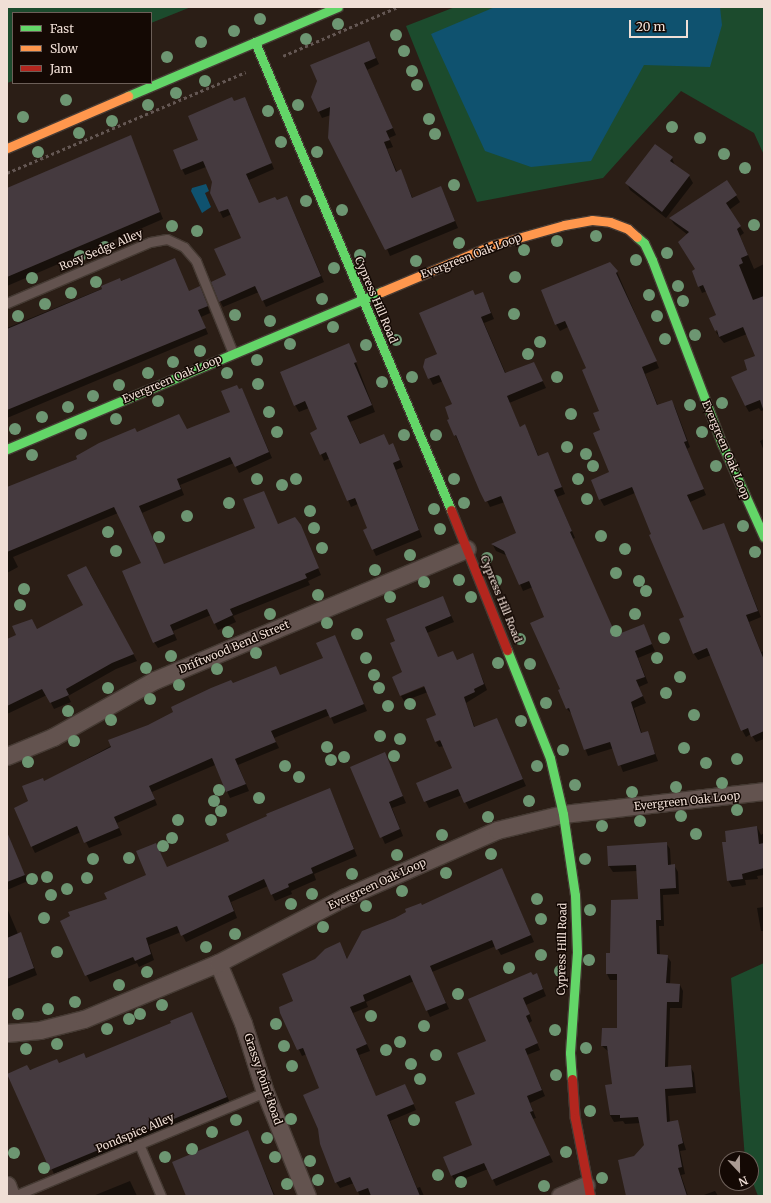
<!DOCTYPE html>
<style>
body{margin:0}
#map{position:relative;width:771px;height:1203px;overflow:hidden;background:#2b1e16;font-family:Merriweather,serif}
div>[style]{position:absolute}
[style*='--x']{left:calc(var(--x)*1px);top:calc(var(--y)*1px);width:calc(var(--w)*1px);rotate:calc(var(--a)*1deg)}
.green>*{inset:0;background:#1c4b2d}
.water>*{inset:0;background:#0f526f}
.shadow>*{inset:0;background:#0007}
.building>*{inset:0;background:#453a3f}
.path>*{height:2.5px;margin-top:-1.25px;transform-origin:0;background:repeating-linear-gradient(90deg,#645753 0 3px,transparent 0 6px)}
.roads{filter:drop-shadow(1px 0 #453a33) drop-shadow(-1px 0 #453a33) drop-shadow(0 1px #453a33) drop-shadow(0 -1px #453a33)}
.lane>*{height:9px;margin:-4.5px;padding:0 4.5px;transform-origin:4.5px;border-radius:4.5px;background:#63534f}
.street>*{height:17px;margin:-8.5px;padding:0 8.5px;transform-origin:8.5px;border-radius:8.5px;background:#63534f}
.fast>*{height:9px;margin:-4.5px;padding:0 4.5px;transform-origin:4.5px;border-radius:4.5px;background:#63d668}
.slow>*{height:9px;margin:-4.5px;padding:0 4.5px;transform-origin:4.5px;border-radius:4.5px;background:#ff974d}
.jam>*{height:9px;margin:-4.5px;padding:0 4.5px;transform-origin:4.5px;border-radius:4.5px;background:#b3261e}
.trees>*{width:12px;height:12px;margin:-6px;border-radius:50%;background:#6d9672}
span{translate:-50% -50%;white-space:nowrap;text-align:center;line-height:1.15;-webkit-text-stroke:3px #140904;paint-order:stroke}
.street-label{font-size:11px;color:#f0dfd6}
.frame{position:absolute;inset:0;border:8px solid #f0dfd6;pointer-events:none}
.legend{position:absolute;left:12px;top:12px;width:140px;height:72px;box-sizing:border-box;background:#140904;border:1px solid #6c5f58;margin:0;padding:5px 7px;list-style:none;font-size:12px;color:#f0dfd6}
.legend li{display:flex;align-items:center;gap:8px;height:20px}
.legend b{width:20px;border:1px solid #6c5f58}
.north{position:absolute;left:719px;top:1151px;width:40px;height:40px;box-sizing:border-box;background:#140904;border:1px solid #6c5f58;border-radius:50%;rotate:158deg;font-size:11px;font-weight:700;line-height:16px;text-align:center;color:#f0dfd6}
.north::after{content:'';display:block;margin:auto;width:14px;height:18px;background:#ab9b93;clip-path:polygon(50% 0,100% 100%,50% 72%,0 100%)}
.scale{position:absolute;left:629px;top:20px;width:59px;height:18px;box-sizing:border-box;border:2px solid #f0dfd6;border-top:0;padding-left:5px;font-size:12px;line-height:14px;white-space:nowrap;color:#f0dfd6;-webkit-text-stroke:3px #140904;paint-order:stroke}
</style>
<div id="map">
<div class="green">
<div style="clip-path:polygon(7px 7px,191px 7px,151px 23px,151px 13px,13px 13px,13px 81px,7px 83px)"></div>
<div style="clip-path:polygon(455px 7px,764px 7px,764px 155px,754px 133px,681px 91px,603px 178px,477px 202px,406px 26px)"></div>
<div style="clip-path:polygon(764px 963px,764px 1196px,758px 1196px,751px 1178px,751px 1159px,745px 1159px,731px 978px)"></div>
</div>
<div class="water">
<div style="clip-path:polygon(495px 7px,720px 7px,722px 25px,710px 67px,644px 65px,591px 161px,531px 167px,485px 151px,431px 34px)"></div>
<div style="clip-path:polygon(206px 184px,209px 191px,205px 193px,211px 207px,202px 213px,191px 191px,192px 188px)"></div>
</div>
<div class="shadow">
<div style="clip-path:polygon(369px 42px,379px 64px,367px 70px,396px 135px,389px 138px,393px 147px,387px 149px,397px 172px,401px 171px,413px 199px,444px 194px,458px 228px,390px 256px,331px 115px,322px 118px,319px 112px)"></div>
<div style="clip-path:polygon(234px 102px,248px 104px,274px 169px,249px 180px,259px 204px,276px 201px,290px 203px,324px 282px,266px 307px,259px 292px,223px 307px,220px 301px,242px 239px,232px 214px,223px 218px,220px 212px,211px 192px,213px 182px,206px 167px,185px 175px,182px 169px,199px 140px)"></div>
<div style="clip-path:polygon(130px 136px,163px 219px,7px 286px,7px 189px)"></div>
<div style="clip-path:polygon(672px 158px,675px 166px,689px 176px,693px 183px,666px 218px,630px 190px,627px 183px)"></div>
<div style="clip-path:polygon(727px 181px,740px 202px,729px 210px,744px 233px,740px 236px,754px 269px,764px 264px,764px 410px,761px 411px,759px 408px,749px 412px,745px 405px,749px 370px,757px 356px,747px 334px,724px 343px,719px 337px,716px 332px,722px 329px,707px 291px,702px 293px,699px 286px,688px 235px,674px 224px,670px 218px)"></div>
<div style="clip-path:polygon(174px 259px,190px 296px,203px 294px,210px 313px,201px 317px,208px 334px,7px 418px,7px 328px)"></div>
<div style="clip-path:polygon(617px 272px,659px 368px,645px 374px,658px 406px,671px 401px,675px 407px,690px 447px,687px 449px,706px 495px,690px 502px,703px 531px,724px 525px,761px 617px,749px 622px,761px 652px,764px 651px,764px 739px,756px 742px,751px 734px,746px 737px,742px 730px,711px 655px,698px 660px,694px 654px,680px 620px,686px 618px,635px 493px,604px 506px,600px 499px,610px 473px,600px 411px,587px 369px,568px 327px,560px 331px,556px 324px)"></div>
<div style="clip-path:polygon(483px 293px,494px 319px,484px 323px,506px 374px,534px 363px,546px 388px,509px 403px,520px 427px,528px 432px,539px 457px,551px 460px,565px 494px,557px 497px,575px 538px,572px 539px,616px 636px,643px 625px,655px 651px,638px 658px,648px 683px,639px 687px,646px 703px,634px 708px,642px 734px,647px 732px,658px 761px,623px 772px,614px 748px,588px 756px,572px 714px,567px 709px,546px 618px,533px 587px,523px 591px,508px 556px,496px 551px,493px 545px,518px 533px,505px 502px,490px 507px,448px 420px,451px 419px,454px 404px,443px 381px,433px 385px,424px 367px,438px 355px,475px 296px)"></div>
<div style="clip-path:polygon(349px 344px,375px 412px,350px 422px,361px 445px,389px 446px,396px 450px,403px 467px,396px 470px,422px 537px,376px 556px,364px 530px,369px 528px,358px 504px,351px 507px,330px 458px,324px 461px,321px 454px,318px 430px,309px 408px,299px 412px,295px 405px)"></div>
<div style="clip-path:polygon(242px 389px,272px 458px,239px 473px,234px 463px,180px 485px,184px 495px,142px 513px,164px 565px,257px 528px,264px 492px,278px 525px,298px 524px,321px 575px,308px 581px,310px 585px,233px 616px,236px 622px,218px 630px,211px 615px,173px 631px,177px 640px,158px 648px,154px 642px,142px 564px,118px 513px,13px 557px,18px 567px,7px 573px,7px 488px,137px 434px,187px 430px,231px 412px,239px 390px)"></div>
<div style="clip-path:polygon(764px 439px,764px 451px,760px 441px)"></div>
<div style="clip-path:polygon(90px 573px,137px 661px,116px 669px,68px 696px,71px 702px,54px 709px,47px 695px,7px 714px,7px 641px,37px 630px,85px 605px)"></div>
<div style="clip-path:polygon(443px 598px,454px 622px,427px 633px,438px 658px,453px 652px,457px 661px,473px 655px,487px 690px,466px 703px,475px 728px,497px 719px,526px 786px,469px 809px,462px 795px,429px 808px,417px 783px,453px 769px,444px 746px,439px 747px,436px 742px,445px 739px,428px 692px,404px 701px,401px 696px,429px 685px,404px 673px,396px 641px)"></div>
<div style="clip-path:polygon(335px 636px,367px 711px,334px 724px,330px 715px,274px 738px,279px 748px,238px 765px,249px 791px,230px 798px,215px 765px,152px 792px,157px 805px,117px 823px,122px 835px,89px 848px,81px 832px,35px 853px,32px 847px,29px 802px,44px 782px,148px 726px,233px 685px,280px 676px,324px 659px)"></div>
<div style="clip-path:polygon(385px 754px,406px 803px,392px 808px,403px 836px,385px 844px,352px 768px)"></div>
<div style="clip-path:polygon(330px 789px,357px 856px,314px 874px,316px 880px,291px 891px,292px 894px,275px 901px,268px 886px,231px 902px,237px 918px,186px 942px,181px 932px,149px 945px,154px 960px,139px 967px,137px 963px,90px 982px,61px 921px,108px 899px,148px 875px,138px 852px,156px 844px,167px 868px,230px 842px)"></div>
<div style="clip-path:polygon(757px 827px,761px 835px,764px 833px,764px 875px,757px 876px,758px 879px,745px 880px,746px 885px,732px 887px,728px 880px)"></div>
<div style="clip-path:polygon(666px 843px,670px 849px,671px 866px,674px 865px,678px 872px,679px 894px,663px 895px,664px 926px,659px 926px,660px 956px,667px 956px,671px 962px,670px 984px,680px 985px,683px 991px,682px 1008px,670px 1008px,668px 1068px,690px 1066px,694px 1073px,696px 1093px,668px 1096px,670px 1123px,677px 1121px,686px 1150px,680px 1151px,685px 1174px,681px 1175px,688px 1196px,628px 1196px,634px 1157px,646px 1145px,641px 1123px,625px 1124px,623px 1121px,614px 1122px,610px 1115px,607px 1085px,613px 1085px,609px 1052px,602px 1046px,603px 1029px,618px 1029px,618px 980px,610px 980px,607px 974px,611px 954px,640px 900px,637px 871px,613px 872px,609px 866px,608px 847px)"></div>
<div style="clip-path:polygon(16px 856px,28px 881px,7px 890px,7px 860px)"></div>
<div style="clip-path:polygon(505px 876px,534px 942px,501px 955px,496px 946px,432px 972px,449px 1009px,430px 1017px,414px 981px,366px 1002px,368px 1007px,353px 1013px,370px 1051px,359px 1055px,376px 1097px,405px 1085px,416px 1110px,390px 1121px,417px 1188px,420px 1187px,424px 1196px,360px 1196px,354px 1183px,340px 1188px,336px 1182px,320px 1088px,307px 1054px,302px 1056px,281px 1012px,294px 1002px,316px 960px,340px 944px,348px 960px,422px 906px)"></div>
<div style="clip-path:polygon(764px 907px,764px 931px,761px 931px,757px 908px)"></div>
<div style="clip-path:polygon(7px 908px,18px 934px,20px 933px,24px 940px,37px 975px,7px 987px)"></div>
<div style="clip-path:polygon(533px 976px,540px 981px,546px 996px,526px 1005px,532px 1021px,529px 1023px,540px 1050px,527px 1055px,545px 1096px,530px 1103px,536px 1118px,532px 1119px,553px 1162px,496px 1186px,488px 1169px,456px 1182px,452px 1176px,474px 1145px,476px 1095px,487px 1042px)"></div>
<div style="clip-path:polygon(195px 1020px,230px 1103px,55px 1176px,8px 1074px,59px 1064px,84px 1054px,87px 1059px)"></div>
<div style="clip-path:polygon(250px 1137px,275px 1196px,187px 1196px)"></div>
<div style="clip-path:polygon(130px 1181px,137px 1196px,93px 1196px)"></div>
<div style="clip-path:polygon(715px 1191px,718px 1196px,701px 1196px)"></div>
</div>
<div class="building">
<div style="clip-path:polygon(369px 41px,376px 58px,364px 63px,393px 128px,386px 131px,390px 140px,384px 142px,396px 172px,401px 169px,412px 198px,441px 186px,455px 221px,385px 250px,328px 138px,330px 107px,318px 112px,311px 97px,317px 81px,310px 65px)"></div>
<div style="clip-path:polygon(232px 97px,234px 101px,245px 97px,272px 163px,246px 174px,259px 203px,275px 197px,277px 200px,287px 196px,321px 276px,262px 301px,255px 286px,219px 302px,211px 282px,226px 275px,214px 249px,241px 238px,228px 209px,219px 212px,210px 193px,212px 182px,203px 161px,181px 170px,173px 150px,198px 140px,188px 116px)"></div>
<div style="clip-path:polygon(131px 135px,160px 212px,7px 277px,7px 188px)"></div>
<div style="clip-path:polygon(655px 144px,673px 157px,670px 161px,690px 175px,662px 212px,625px 183px)"></div>
<div style="clip-path:polygon(727px 180px,737px 195px,726px 203px,741px 226px,737px 229px,748px 255px,741px 258px,743px 263px,739px 265px,753px 300px,764px 296px,763px 409px,760px 400px,745px 406px,731px 377px,747px 370px,744px 360px,755px 356px,743px 327px,719px 337px,717px 330px,715px 331px,709px 318px,716px 315px,703px 285px,698px 287px,692px 271px,695px 269px,678px 242px,689px 232px,669px 218px)"></div>
<div style="clip-path:polygon(175px 258px,189px 291px,200px 286px,208px 306px,198px 310px,206px 328px,7px 410px,7px 329px,102px 289px,101px 286px,120px 278px,121px 281px)"></div>
<div style="clip-path:polygon(610px 262px,618px 271px,616px 273px,657px 361px,642px 367px,657px 405px,672px 400px,687px 441px,684px 442px,704px 489px,687px 495px,703px 530px,724px 523px,758px 611px,746px 615px,764px 660px,764px 731px,751px 737px,748px 728px,741px 731px,707px 648px,693px 654px,679px 619px,684px 617px,649px 535px,651px 534px,632px 487px,599px 500px,591px 480px,609px 472px,593px 433px,600px 430px,593px 413px,599px 411px,582px 370px,586px 368px,565px 321px,555px 325px,541px 290px)"></div>
<div style="clip-path:polygon(473px 290px,475px 295px,483px 292px,491px 313px,481px 317px,505px 373px,534px 362px,543px 381px,507px 396px,520px 427px,525px 424px,538px 456px,548px 452px,562px 487px,554px 490px,572px 531px,570px 532px,616px 635px,644px 624px,652px 644px,635px 651px,645px 677px,636px 680px,643px 696px,631px 702px,641px 733px,648px 731px,655px 754px,618px 766px,610px 742px,584px 750px,569px 708px,566px 709px,558px 690px,560px 689px,530px 623px,544px 617px,529px 581px,519px 585px,504px 551px,491px 544px,516px 533px,501px 496px,485px 502px,480px 492px,456px 435px,454px 436px,447px 420px,449px 419px,445px 407px,452px 404px,439px 375px,428px 379px,423px 367px,425px 359px,437px 354px,419px 313px)"></div>
<div style="clip-path:polygon(349px 343px,357px 362px,354px 363px,372px 405px,347px 416px,360px 444px,384px 434px,389px 445px,393px 443px,400px 460px,393px 463px,419px 530px,372px 550px,363px 530px,367px 528px,355px 498px,347px 501px,326px 452px,320px 455px,310px 433px,317px 429px,305px 401px,294px 406px,280px 372px)"></div>
<div style="clip-path:polygon(237px 385px,239px 389px,242px 388px,269px 452px,235px 467px,230px 457px,177px 479px,181px 489px,139px 506px,164px 564px,255px 528px,243px 499px,264px 491px,278px 524px,295px 517px,301px 525px,319px 568px,305px 574px,307px 578px,230px 609px,233px 615px,214px 624px,207px 609px,170px 625px,174px 634px,153px 643px,122px 571px,141px 563px,114px 507px,7px 552px,7px 487px,77px 459px,76px 456px,99px 443px,135px 428px,137px 432px,179px 414px,187px 429px,230px 412px,221px 391px)"></div>
<div style="clip-path:polygon(86px 566px,134px 654px,112px 663px,66px 689px,69px 695px,50px 703px,42px 689px,7px 706px,7px 639px,16px 635px,12px 626px,32px 619px,37px 629px,83px 605px,67px 575px)"></div>
<div style="clip-path:polygon(443px 596px,451px 616px,425px 627px,438px 657px,453px 651px,457px 660px,473px 653px,484px 684px,474px 689px,475px 692px,464px 697px,474px 727px,497px 718px,523px 779px,464px 803px,458px 789px,424px 802px,416px 783px,452px 768px,440px 740px,435px 742px,426px 719px,436px 715px,424px 686px,400px 696px,392px 677px,402px 672px,390px 643px,395px 641px,386px 619px)"></div>
<div style="clip-path:polygon(335px 635px,364px 704px,330px 718px,326px 709px,271px 731px,276px 742px,235px 759px,246px 784px,226px 792px,212px 758px,149px 786px,155px 799px,114px 817px,119px 828px,84px 843px,77px 826px,31px 847px,14px 808px,28px 801px,22px 786px,43px 778px,44px 781px,111px 747px,108px 740px,148px 725px,173px 712px,171px 707px,211px 688px,231px 680px,233px 683px,276px 666px,280px 675px,323px 658px,316px 643px)"></div>
<div style="clip-path:polygon(385px 752px,403px 796px,389px 802px,400px 829px,380px 838px,350px 767px)"></div>
<div style="clip-path:polygon(330px 788px,354px 849px,311px 868px,313px 873px,288px 884px,289px 887px,271px 895px,264px 879px,228px 896px,234px 911px,181px 936px,177px 926px,146px 938px,151px 954px,135px 961px,133px 957px,85px 976px,60px 921px,70px 916px,68px 912px,107px 899px,104px 893px,146px 875px,136px 851px,156px 843px,167px 867px,229px 841px,226px 834px,267px 816px,266px 814px)"></div>
<div style="clip-path:polygon(757px 826px,759px 844px,764px 843px,764px 868px,742px 874px,743px 879px,727px 881px,722px 842px,726px 842px,725px 831px)"></div>
<div style="clip-path:polygon(7px 832px,25px 875px,7px 882px)"></div>
<div style="clip-path:polygon(667px 842px,668px 865px,675px 864px,676px 888px,660px 889px,661px 920px,656px 920px,657px 954px,668px 955px,666px 983px,680px 984px,679px 1002px,667px 1002px,665px 1067px,691px 1065px,693px 1087px,665px 1089px,667px 1122px,678px 1120px,683px 1143px,678px 1145px,682px 1167px,678px 1168px,687px 1196px,626px 1196px,618px 1160px,634px 1156px,644px 1145px,638px 1117px,620px 1118px,620px 1115px,610px 1115px,605px 1085px,612px 1084px,607px 1046px,601px 1046px,602px 1028px,617px 1028px,617px 974px,606px 974px,606px 953px,610px 953px,611px 900px,638px 899px,636px 865px,608px 866px,607px 846px)"></div>
<div style="clip-path:polygon(502px 868px,531px 935px,496px 950px,492px 940px,430px 966px,446px 1003px,426px 1011px,410px 975px,363px 995px,365px 1001px,350px 1007px,367px 1044px,356px 1049px,376px 1096px,405px 1084px,414px 1104px,387px 1115px,420px 1196px,371px 1196px,368px 1188px,357px 1192px,350px 1177px,335px 1183px,320px 1144px,318px 1129px,303px 1095px,319px 1088px,303px 1048px,297px 1050px,280px 1013px,279px 1007px,293px 1001px,282px 974px,315px 959px,325px 949px,340px 942px,347px 959px,362px 931px,395px 918px,406px 912px,405px 909px,421px 903px,422px 905px)"></div>
<div style="clip-path:polygon(21px 932px,34px 968px,7px 979px,7px 938px)"></div>
<div style="clip-path:polygon(531px 972px,533px 975px,537px 973px,543px 989px,523px 998px,530px 1014px,526px 1016px,538px 1043px,525px 1049px,542px 1090px,527px 1096px,533px 1111px,530px 1112px,550px 1155px,492px 1180px,484px 1163px,451px 1176px,443px 1157px,472px 1145px,455px 1102px,475px 1094px,457px 1053px,486px 1041px,468px 999px)"></div>
<div style="clip-path:polygon(192px 1012px,227px 1097px,50px 1170px,7px 1074px,27px 1065px,30px 1070px,57px 1059px,59px 1063px,84px 1053px,86px 1058px,171px 1023px,170px 1021px)"></div>
<div style="clip-path:polygon(248px 1130px,274px 1196px,186px 1196px,172px 1162px)"></div>
</div>
<div class="path">
<div style="--x:283;--y:56;--w:125;--a:-23.1"></div>
<div style="--x:7;--y:173;--w:259;--a:-22.9"></div>
</div>
<div class="roads">
<div class="lane">
<div style="--x:7;--y:303;--w:155;--a:-23.1"></div>
<div style="--x:150;--y:242;--w:17;--a:-10"></div>
<div style="--x:167;--y:239;--w:19;--a:25"></div>
<div style="--x:184;--y:247;--w:18;--a:49"></div>
<div style="--x:196;--y:261;--w:99;--a:68.1"></div>
<div style="--x:139;--y:1144;--w:56;--a:67.1"></div>
<div style="--x:14;--y:1196;--w:272;--a:-22.5"></div>
</div>
<div class="street">
<div style="--x:7;--y:756;--w:50;--a:-22.4"></div>
<div style="--x:53;--y:737;--w:117;--a:-29.2"></div>
<div style="--x:155;--y:680;--w:338;--a:-22.8"></div>
<div style="--x:218;--y:963;--w:65;--a:67.4"></div>
<div style="--x:243;--y:1023;--w:72;--a:72.3"></div>
<div style="--x:265;--y:1092;--w:112;--a:68"></div>
<div style="--x:7;--y:1033;--w:33;--a:-5"></div>
<div style="--x:40;--y:1030;--w:45;--a:-14"></div>
<div style="--x:84;--y:1019;--w:145;--a:-22.7"></div>
<div style="--x:218;--y:963;--w:141;--a:-27.5"></div>
<div style="--x:343;--y:898;--w:168;--a:-23.8"></div>
<div style="--x:497;--y:830;--w:68;--a:-13.6"></div>
<div style="--x:563;--y:814;--w:202;--a:-6.5"></div>
<div style="--x:7;--y:1185;--w:12;--a:70"></div>
<div style="--x:560;--y:1196;--w:28;--a:-23"></div>
</div>
<div class="fast">
<div style="--x:255;--y:42;--w:507;--a:67.28"></div>
<div style="--x:128;--y:96;--w:228;--a:-23"></div>
<div style="--x:637;--y:237;--w:9;--a:41"></div>
<div style="--x:644;--y:243;--w:19;--a:65"></div>
<div style="--x:652;--y:260;--w:197;--a:69.2"></div>
<div style="--x:722;--y:444;--w:102;--a:65.7"></div>
<div style="--x:7;--y:449;--w:406;--a:-22.8"></div>
<div style="--x:507;--y:650;--w:116;--a:68.3"></div>
<div style="--x:550;--y:758;--w:57;--a:76.9"></div>
<div style="--x:563;--y:814;--w:82;--a:81.6"></div>
<div style="--x:575;--y:895;--w:57;--a:88"></div>
<div style="--x:577;--y:952;--w:101;--a:94"></div>
<div style="--x:570;--y:1053;--w:26;--a:86"></div>
</div>
<div class="slow">
<div style="--x:7;--y:148;--w:132;--a:-23.3"></div>
<div style="--x:381;--y:292;--w:121;--a:-22.8"></div>
<div style="--x:493;--y:245;--w:74;--a:-15.7"></div>
<div style="--x:564;--y:225;--w:28;--a:-10"></div>
<div style="--x:592;--y:220;--w:18;--a:6"></div>
<div style="--x:610;--y:222;--w:19;--a:21"></div>
<div style="--x:628;--y:229;--w:12;--a:42"></div>
</div>
<div class="jam">
<div style="--x:451;--y:510;--w:151;--a:68.2"></div>
<div style="--x:572;--y:1079;--w:39;--a:86"></div>
<div style="--x:575;--y:1118;--w:79;--a:79.1"></div>
</div>
</div>
<div class="trees">
<div style="left:260px;top:19px"></div>
<div style="left:338px;top:24px"></div>
<div style="left:234px;top:31px"></div>
<div style="left:396px;top:35px"></div>
<div style="left:306px;top:39px"></div>
<div style="left:201px;top:42px"></div>
<div style="left:404px;top:51px"></div>
<div style="left:167px;top:57px"></div>
<div style="left:412px;top:71px"></div>
<div style="left:205px;top:81px"></div>
<div style="left:417px;top:85px"></div>
<div style="left:176px;top:93px"></div>
<div style="left:66px;top:100px"></div>
<div style="left:148px;top:105px"></div>
<div style="left:298px;top:105px"></div>
<div style="left:268px;top:111px"></div>
<div style="left:23px;top:117px"></div>
<div style="left:429px;top:119px"></div>
<div style="left:112px;top:121px"></div>
<div style="left:672px;top:127px"></div>
<div style="left:79px;top:133px"></div>
<div style="left:435px;top:134px"></div>
<div style="left:700px;top:138px"></div>
<div style="left:281px;top:142px"></div>
<div style="left:38px;top:152px"></div>
<div style="left:317px;top:152px"></div>
<div style="left:724px;top:154px"></div>
<div style="left:745px;top:168px"></div>
<div style="left:454px;top:185px"></div>
<div style="left:306px;top:201px"></div>
<div style="left:342px;top:210px"></div>
<div style="left:754px;top:225px"></div>
<div style="left:172px;top:226px"></div>
<div style="left:197px;top:231px"></div>
<div style="left:596px;top:236px"></div>
<div style="left:557px;top:241px"></div>
<div style="left:459px;top:243px"></div>
<div style="left:105px;top:247px"></div>
<div style="left:524px;top:250px"></div>
<div style="left:667px;top:253px"></div>
<div style="left:360px;top:255px"></div>
<div style="left:80px;top:256px"></div>
<div style="left:636px;top:260px"></div>
<div style="left:416px;top:261px"></div>
<div style="left:334px;top:268px"></div>
<div style="left:515px;top:277px"></div>
<div style="left:32px;top:278px"></div>
<div style="left:96px;top:282px"></div>
<div style="left:678px;top:286px"></div>
<div style="left:71px;top:293px"></div>
<div style="left:649px;top:295px"></div>
<div style="left:322px;top:299px"></div>
<div style="left:683px;top:301px"></div>
<div style="left:45px;top:304px"></div>
<div style="left:514px;top:314px"></div>
<div style="left:235px;top:315px"></div>
<div style="left:18px;top:316px"></div>
<div style="left:657px;top:316px"></div>
<div style="left:270px;top:321px"></div>
<div style="left:333px;top:327px"></div>
<div style="left:695px;top:335px"></div>
<div style="left:665px;top:339px"></div>
<div style="left:396px;top:340px"></div>
<div style="left:540px;top:342px"></div>
<div style="left:290px;top:344px"></div>
<div style="left:366px;top:345px"></div>
<div style="left:200px;top:351px"></div>
<div style="left:528px;top:354px"></div>
<div style="left:257px;top:360px"></div>
<div style="left:173px;top:362px"></div>
<div style="left:148px;top:373px"></div>
<div style="left:227px;top:373px"></div>
<div style="left:412px;top:377px"></div>
<div style="left:557px;top:377px"></div>
<div style="left:382px;top:382px"></div>
<div style="left:258px;top:384px"></div>
<div style="left:119px;top:385px"></div>
<div style="left:93px;top:396px"></div>
<div style="left:158px;top:401px"></div>
<div style="left:722px;top:403px"></div>
<div style="left:690px;top:405px"></div>
<div style="left:68px;top:407px"></div>
<div style="left:269px;top:412px"></div>
<div style="left:571px;top:414px"></div>
<div style="left:42px;top:417px"></div>
<div style="left:116px;top:419px"></div>
<div style="left:15px;top:429px"></div>
<div style="left:277px;top:432px"></div>
<div style="left:702px;top:432px"></div>
<div style="left:81px;top:434px"></div>
<div style="left:404px;top:435px"></div>
<div style="left:436px;top:435px"></div>
<div style="left:567px;top:447px"></div>
<div style="left:586px;top:454px"></div>
<div style="left:32px;top:455px"></div>
<div style="left:593px;top:466px"></div>
<div style="left:716px;top:466px"></div>
<div style="left:257px;top:479px"></div>
<div style="left:296px;top:479px"></div>
<div style="left:454px;top:479px"></div>
<div style="left:578px;top:479px"></div>
<div style="left:282px;top:485px"></div>
<div style="left:587px;top:499px"></div>
<div style="left:229px;top:503px"></div>
<div style="left:464px;top:503px"></div>
<div style="left:434px;top:509px"></div>
<div style="left:310px;top:511px"></div>
<div style="left:187px;top:516px"></div>
<div style="left:743px;top:526px"></div>
<div style="left:314px;top:528px"></div>
<div style="left:440px;top:529px"></div>
<div style="left:108px;top:532px"></div>
<div style="left:601px;top:536px"></div>
<div style="left:159px;top:537px"></div>
<div style="left:322px;top:548px"></div>
<div style="left:625px;top:549px"></div>
<div style="left:116px;top:551px"></div>
<div style="left:755px;top:552px"></div>
<div style="left:410px;top:555px"></div>
<div style="left:487px;top:558px"></div>
<div style="left:375px;top:570px"></div>
<div style="left:616px;top:573px"></div>
<div style="left:459px;top:580px"></div>
<div style="left:496px;top:581px"></div>
<div style="left:639px;top:581px"></div>
<div style="left:424px;top:582px"></div>
<div style="left:24px;top:589px"></div>
<div style="left:646px;top:591px"></div>
<div style="left:318px;top:595px"></div>
<div style="left:390px;top:597px"></div>
<div style="left:471px;top:597px"></div>
<div style="left:20px;top:605px"></div>
<div style="left:270px;top:614px"></div>
<div style="left:635px;top:614px"></div>
<div style="left:327px;top:623px"></div>
<div style="left:616px;top:631px"></div>
<div style="left:228px;top:632px"></div>
<div style="left:357px;top:634px"></div>
<div style="left:664px;top:638px"></div>
<div style="left:520px;top:639px"></div>
<div style="left:256px;top:653px"></div>
<div style="left:171px;top:656px"></div>
<div style="left:366px;top:658px"></div>
<div style="left:657px;top:658px"></div>
<div style="left:498px;top:663px"></div>
<div style="left:530px;top:664px"></div>
<div style="left:146px;top:668px"></div>
<div style="left:217px;top:669px"></div>
<div style="left:374px;top:675px"></div>
<div style="left:680px;top:677px"></div>
<div style="left:179px;top:685px"></div>
<div style="left:108px;top:688px"></div>
<div style="left:379px;top:688px"></div>
<div style="left:666px;top:693px"></div>
<div style="left:150px;top:699px"></div>
<div style="left:546px;top:703px"></div>
<div style="left:410px;top:704px"></div>
<div style="left:388px;top:706px"></div>
<div style="left:68px;top:711px"></div>
<div style="left:694px;top:715px"></div>
<div style="left:111px;top:720px"></div>
<div style="left:521px;top:721px"></div>
<div style="left:380px;top:736px"></div>
<div style="left:400px;top:739px"></div>
<div style="left:74px;top:741px"></div>
<div style="left:327px;top:747px"></div>
<div style="left:684px;top:748px"></div>
<div style="left:563px;top:750px"></div>
<div style="left:394px;top:756px"></div>
<div style="left:344px;top:757px"></div>
<div style="left:737px;top:759px"></div>
<div style="left:331px;top:760px"></div>
<div style="left:28px;top:762px"></div>
<div style="left:706px;top:763px"></div>
<div style="left:285px;top:766px"></div>
<div style="left:537px;top:766px"></div>
<div style="left:299px;top:777px"></div>
<div style="left:722px;top:783px"></div>
<div style="left:575px;top:785px"></div>
<div style="left:676px;top:787px"></div>
<div style="left:219px;top:790px"></div>
<div style="left:632px;top:792px"></div>
<div style="left:259px;top:798px"></div>
<div style="left:214px;top:801px"></div>
<div style="left:529px;top:801px"></div>
<div style="left:737px;top:810px"></div>
<div style="left:221px;top:811px"></div>
<div style="left:681px;top:816px"></div>
<div style="left:488px;top:817px"></div>
<div style="left:178px;top:820px"></div>
<div style="left:211px;top:820px"></div>
<div style="left:640px;top:821px"></div>
<div style="left:602px;top:826px"></div>
<div style="left:696px;top:834px"></div>
<div style="left:442px;top:835px"></div>
<div style="left:172px;top:838px"></div>
<div style="left:163px;top:846px"></div>
<div style="left:491px;top:854px"></div>
<div style="left:397px;top:855px"></div>
<div style="left:129px;top:858px"></div>
<div style="left:93px;top:859px"></div>
<div style="left:585px;top:859px"></div>
<div style="left:446px;top:873px"></div>
<div style="left:352px;top:874px"></div>
<div style="left:47px;top:877px"></div>
<div style="left:87px;top:878px"></div>
<div style="left:32px;top:879px"></div>
<div style="left:67px;top:889px"></div>
<div style="left:402px;top:891px"></div>
<div style="left:312px;top:894px"></div>
<div style="left:51px;top:895px"></div>
<div style="left:537px;top:899px"></div>
<div style="left:291px;top:904px"></div>
<div style="left:366px;top:906px"></div>
<div style="left:590px;top:910px"></div>
<div style="left:44px;top:918px"></div>
<div style="left:541px;top:919px"></div>
<div style="left:323px;top:927px"></div>
<div style="left:235px;top:934px"></div>
<div style="left:206px;top:947px"></div>
<div style="left:57px;top:952px"></div>
<div style="left:541px;top:955px"></div>
<div style="left:589px;top:960px"></div>
<div style="left:509px;top:968px"></div>
<div style="left:560px;top:971px"></div>
<div style="left:147px;top:972px"></div>
<div style="left:119px;top:985px"></div>
<div style="left:458px;top:994px"></div>
<div style="left:75px;top:1002px"></div>
<div style="left:162px;top:1005px"></div>
<div style="left:48px;top:1009px"></div>
<div style="left:18px;top:1014px"></div>
<div style="left:140px;top:1014px"></div>
<div style="left:371px;top:1016px"></div>
<div style="left:129px;top:1019px"></div>
<div style="left:276px;top:1024px"></div>
<div style="left:424px;top:1026px"></div>
<div style="left:107px;top:1029px"></div>
<div style="left:555px;top:1030px"></div>
<div style="left:400px;top:1042px"></div>
<div style="left:57px;top:1044px"></div>
<div style="left:284px;top:1046px"></div>
<div style="left:586px;top:1048px"></div>
<div style="left:26px;top:1049px"></div>
<div style="left:386px;top:1050px"></div>
<div style="left:436px;top:1055px"></div>
<div style="left:411px;top:1064px"></div>
<div style="left:292px;top:1066px"></div>
<div style="left:556px;top:1075px"></div>
<div style="left:420px;top:1079px"></div>
<div style="left:590px;top:1111px"></div>
<div style="left:291px;top:1119px"></div>
<div style="left:236px;top:1120px"></div>
<div style="left:414px;top:1120px"></div>
<div style="left:212px;top:1132px"></div>
<div style="left:267px;top:1138px"></div>
<div style="left:192px;top:1149px"></div>
<div style="left:566px;top:1152px"></div>
<div style="left:14px;top:1153px"></div>
<div style="left:165px;top:1157px"></div>
<div style="left:275px;top:1157px"></div>
<div style="left:310px;top:1161px"></div>
<div style="left:44px;top:1168px"></div>
<div style="left:438px;top:1175px"></div>
<div style="left:602px;top:1178px"></div>
<div style="left:318px;top:1180px"></div>
<div style="left:461px;top:1182px"></div>
<div style="left:287px;top:1184px"></div>
<div style="left:544px;top:1186px"></div>
</div>
<div class="street-label">
<span style="left:101px;top:250px;rotate:-23deg">Rosy Sedge Alley</span>
<span style="left:471px;top:256px;rotate:-21deg">Evergreen Oak Loop</span>
<span style="left:376px;top:300px;rotate:67deg">Cypress Hill Road</span>
<span style="left:172px;top:379px;rotate:-23deg">Evergreen Oak Loop</span>
<span style="left:726px;top:450px;rotate:67deg">Evergreen Oak Loop</span>
<span style="left:501px;top:599px;rotate:68deg">Cypress Hill Road</span>
<span style="left:234px;top:647px;rotate:-23deg">Driftwood Bend Street</span>
<span style="left:687px;top:801px;rotate:-6deg">Evergreen Oak Loop</span>
<span style="left:377px;top:884px;rotate:-25deg">Evergreen Oak Loop</span>
<span style="left:562px;top:949px;rotate:-89deg">Cypress Hill Road</span>
<span style="left:263px;top:1079px;rotate:71deg">Grassy Point Road</span>
<span style="left:135px;top:1133px;rotate:-23deg">Pondspice Alley</span>
</div>
<div class="frame"></div>
<ul class="legend">
<li><b style="height:5px;background:#63d668"></b>Fast</li>
<li><b style="height:5px;background:#ff974d"></b>Slow</li>
<li><b style="height:5px;background:#b3261e"></b>Jam</li>
</ul>
<div class="north">N</div>
<div class="scale">20 m</div>
</div>
